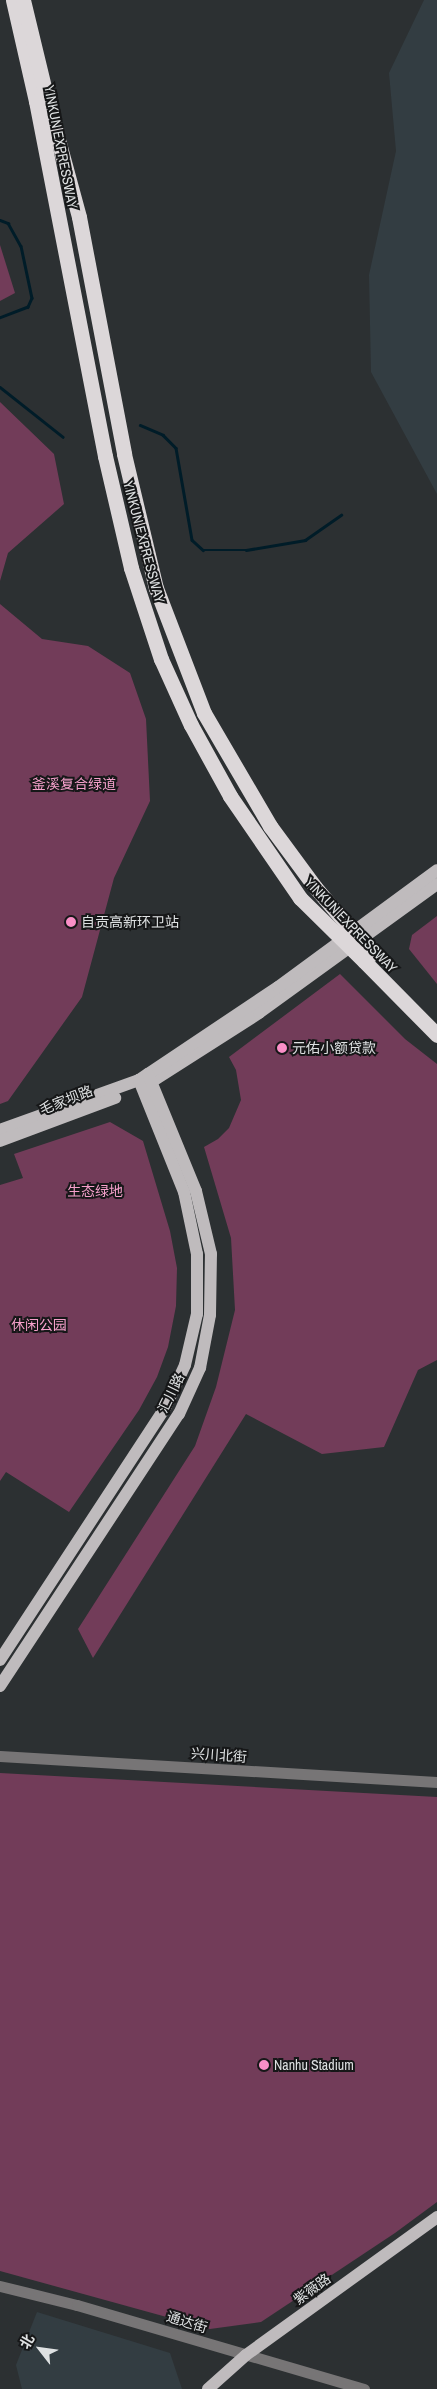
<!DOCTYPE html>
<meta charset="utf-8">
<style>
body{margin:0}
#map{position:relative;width:437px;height:2389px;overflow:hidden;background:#2c3032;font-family:"Archivo Narrow","Noto Sans SC",sans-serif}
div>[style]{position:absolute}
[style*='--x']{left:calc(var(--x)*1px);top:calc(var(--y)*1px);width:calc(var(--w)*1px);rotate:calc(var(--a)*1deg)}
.built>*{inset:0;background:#333d42}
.green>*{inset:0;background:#723c59}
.stream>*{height:2.5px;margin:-1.25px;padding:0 1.25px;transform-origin:1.25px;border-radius:1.25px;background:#001c28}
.minor>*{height:11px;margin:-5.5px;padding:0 5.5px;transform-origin:5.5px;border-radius:5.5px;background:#777576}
.major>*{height:12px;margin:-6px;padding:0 6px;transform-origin:6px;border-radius:6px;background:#bfbbbd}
.highway>*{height:15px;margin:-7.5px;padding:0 7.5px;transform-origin:7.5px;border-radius:7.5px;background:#dcd7d9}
.highway-bridge>*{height:15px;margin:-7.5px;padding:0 7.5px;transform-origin:7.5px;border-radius:7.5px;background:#dcd7d9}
.dots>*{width:14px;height:14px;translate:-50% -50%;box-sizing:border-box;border:2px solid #161718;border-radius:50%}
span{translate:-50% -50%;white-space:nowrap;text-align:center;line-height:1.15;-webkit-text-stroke:4px #161718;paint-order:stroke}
.street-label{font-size:14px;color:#dee1e2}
.park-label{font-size:14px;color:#f5a0cb}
.poi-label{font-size:14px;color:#dee1e2}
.left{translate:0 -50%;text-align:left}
.north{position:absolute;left:15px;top:2324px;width:50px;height:50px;-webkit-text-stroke:4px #161718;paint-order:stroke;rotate:300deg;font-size:14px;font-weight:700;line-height:20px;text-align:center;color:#dee1e2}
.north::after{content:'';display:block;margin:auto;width:18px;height:22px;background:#dee1e2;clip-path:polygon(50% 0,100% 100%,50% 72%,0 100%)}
</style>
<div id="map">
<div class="built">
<div style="clip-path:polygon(424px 0,437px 0,437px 494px,371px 372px,369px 275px,396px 151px,389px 73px)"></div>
<div style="clip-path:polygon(37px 2312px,170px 2353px,182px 2389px,22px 2389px,16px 2365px)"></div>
</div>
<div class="green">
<div style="clip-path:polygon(0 245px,15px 293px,0 301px)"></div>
<div style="clip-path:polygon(0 402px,54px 454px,64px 504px,8px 553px,0 581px)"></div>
<div style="clip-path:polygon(0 604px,42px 639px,88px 646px,130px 673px,146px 719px,150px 801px,114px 878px,82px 997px,8px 1101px,0 1104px)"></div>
<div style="clip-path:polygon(437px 916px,437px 984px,409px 949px,412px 935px)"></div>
<div style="clip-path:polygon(340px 974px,405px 1039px,437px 1064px,437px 1360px,418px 1370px,384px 1447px,322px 1454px,246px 1414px,93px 1658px,78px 1629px,195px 1446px,216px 1387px,235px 1310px,231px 1238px,204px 1147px,218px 1139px,229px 1128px,241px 1100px,236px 1070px,229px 1057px)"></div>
<div style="clip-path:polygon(110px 1122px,143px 1141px,170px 1231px,177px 1268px,176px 1306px,168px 1347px,157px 1377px,139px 1410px,69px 1512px,6px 1472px,0 1481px,0 1185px,23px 1178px,14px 1154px)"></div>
<div style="clip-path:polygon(0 1773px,437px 1797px,437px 2202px,395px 2233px,261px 2322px,210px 2329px,0 2271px)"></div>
</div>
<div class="stream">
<div style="--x:0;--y:220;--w:9;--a:21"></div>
<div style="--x:8;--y:223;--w:26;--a:61"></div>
<div style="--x:21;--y:246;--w:53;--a:78.1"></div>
<div style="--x:32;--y:298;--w:10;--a:114"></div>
<div style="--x:28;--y:307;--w:30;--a:159"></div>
<div style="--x:0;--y:387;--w:80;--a:38.4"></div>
<div style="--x:140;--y:425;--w:25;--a:23"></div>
<div style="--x:163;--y:435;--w:18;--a:45"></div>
<div style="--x:176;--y:448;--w:93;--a:80.1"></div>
<div style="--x:192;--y:540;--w:15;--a:42"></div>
<div style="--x:203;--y:550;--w:43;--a:0"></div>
<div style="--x:246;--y:550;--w:60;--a:-9.6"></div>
<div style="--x:305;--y:540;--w:44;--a:-34.8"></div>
</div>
<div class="minor">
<div style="--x:0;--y:1756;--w:438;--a:3.4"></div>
<div style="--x:0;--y:2286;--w:79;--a:13.9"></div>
<div style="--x:77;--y:2305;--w:299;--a:16.3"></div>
</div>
<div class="major">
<div style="--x:145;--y:1086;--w:135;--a:-32.6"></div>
<div style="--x:259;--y:1013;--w:220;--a:-35.9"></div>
<div style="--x:0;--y:1130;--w:148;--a:-19.8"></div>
<div style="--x:139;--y:1080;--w:11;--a:-34"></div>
<div style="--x:148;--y:1074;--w:156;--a:-33.8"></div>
<div style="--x:278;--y:987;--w:197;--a:-36.3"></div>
<div style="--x:0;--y:1141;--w:123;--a:-20.5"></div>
<div style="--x:0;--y:1660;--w:303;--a:-56.8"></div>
<div style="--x:166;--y:1406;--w:45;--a:-65.1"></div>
<div style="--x:185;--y:1365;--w:52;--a:-76.8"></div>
<div style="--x:197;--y:1314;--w:60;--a:-90"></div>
<div style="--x:197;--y:1254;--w:63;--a:-101.8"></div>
<div style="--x:184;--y:1192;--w:121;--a:-111.9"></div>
<div style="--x:0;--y:1686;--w:326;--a:-56.7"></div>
<div style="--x:179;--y:1414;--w:51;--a:-65.5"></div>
<div style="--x:200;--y:1368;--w:54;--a:-79.3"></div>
<div style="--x:210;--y:1315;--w:61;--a:-89.1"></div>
<div style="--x:211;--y:1254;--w:65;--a:-103.4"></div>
<div style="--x:196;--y:1191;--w:126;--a:-112.3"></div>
<div style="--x:208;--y:2389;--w:51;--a:-41.8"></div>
<div style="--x:246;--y:2355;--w:236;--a:-35.8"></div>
</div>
<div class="highway">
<div style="--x:13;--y:0;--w:104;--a:77.2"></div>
<div style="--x:36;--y:101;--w:362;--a:79"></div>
<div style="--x:105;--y:456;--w:115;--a:76.9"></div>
<div style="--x:131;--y:568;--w:96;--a:71.8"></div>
<div style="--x:161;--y:659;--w:72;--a:65.6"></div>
<div style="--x:191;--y:725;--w:81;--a:61.2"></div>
<div style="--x:230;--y:796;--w:124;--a:55.5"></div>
<div style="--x:23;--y:0;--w:102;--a:76.4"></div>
<div style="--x:47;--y:99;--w:122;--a:74.8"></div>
<div style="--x:79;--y:217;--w:241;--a:79.2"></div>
<div style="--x:124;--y:454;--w:138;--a:76.6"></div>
<div style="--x:156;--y:588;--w:134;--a:69"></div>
<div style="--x:204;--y:713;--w:131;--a:59.7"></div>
<div style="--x:270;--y:826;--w:76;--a:53.6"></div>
<div style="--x:364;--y:961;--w:104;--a:45.4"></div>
</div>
<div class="highway-bridge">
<div style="--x:315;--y:887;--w:88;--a:49.6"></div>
<div style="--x:300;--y:898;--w:90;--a:44.5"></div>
</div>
<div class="dots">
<div style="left:71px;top:922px;background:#fa8fc7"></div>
<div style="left:282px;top:1048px;background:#fa8fc7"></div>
<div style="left:264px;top:2065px;background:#fa8fc7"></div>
</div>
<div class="street-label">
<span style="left:61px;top:147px;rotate:79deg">YINKUN EXPRESSWAY</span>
<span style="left:144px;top:542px;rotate:75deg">YINKUN EXPRESSWAY</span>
<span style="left:351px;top:925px;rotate:46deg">YINKUN EXPRESSWAY</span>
<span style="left:66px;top:1100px;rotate:-21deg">毛家坝路</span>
<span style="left:171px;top:1393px;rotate:-64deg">汇川路</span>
<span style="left:219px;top:1755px;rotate:4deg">兴川北街</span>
<span style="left:312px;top:2289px;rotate:-36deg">紫薇路</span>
<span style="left:187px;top:2322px;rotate:17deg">通达街</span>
</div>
<div class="park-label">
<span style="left:74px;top:784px">釜溪复合绿道</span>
<span style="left:95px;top:1191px">生态绿地</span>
<span style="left:39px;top:1325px">休闲公园</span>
</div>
<div class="poi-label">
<span class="left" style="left:81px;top:922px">自贡高新环卫站</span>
<span class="left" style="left:292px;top:1048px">元佑小额贷款</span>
<span class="left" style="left:274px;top:2065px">Nanhu Stadium</span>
</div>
<div class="north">北</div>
</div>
